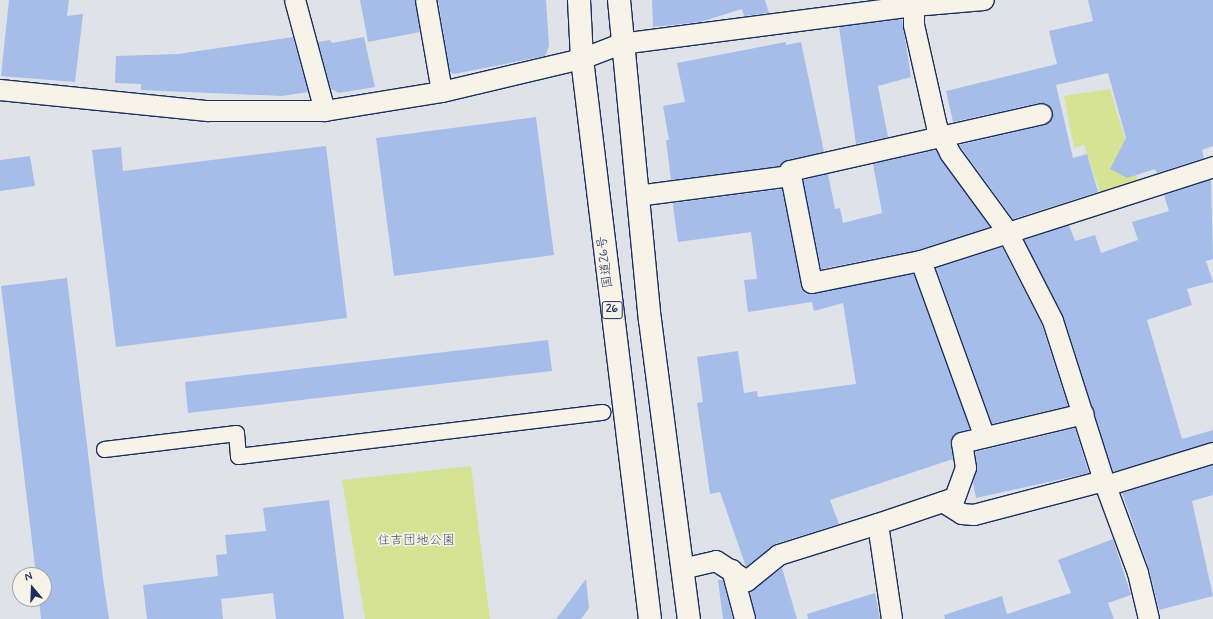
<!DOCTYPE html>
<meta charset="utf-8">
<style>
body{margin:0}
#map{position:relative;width:1213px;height:619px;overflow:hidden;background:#dfe3e9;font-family:Mynerve,"Klee One",sans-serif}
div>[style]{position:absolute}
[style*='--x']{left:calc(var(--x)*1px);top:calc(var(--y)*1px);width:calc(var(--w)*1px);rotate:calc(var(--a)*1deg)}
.green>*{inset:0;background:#d6e294}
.building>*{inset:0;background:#a6bdea}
.roads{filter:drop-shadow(1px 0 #1b2f5e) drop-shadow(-1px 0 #1b2f5e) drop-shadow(0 1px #1b2f5e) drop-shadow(0 -1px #1b2f5e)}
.pedestrian>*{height:15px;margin:-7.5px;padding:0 7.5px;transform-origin:7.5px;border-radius:7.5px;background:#f7f3e8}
.minor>*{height:20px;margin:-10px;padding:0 10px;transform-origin:10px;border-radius:10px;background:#f7f3e8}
.trunk>*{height:22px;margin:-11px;padding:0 11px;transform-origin:11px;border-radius:11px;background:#f7f3e8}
span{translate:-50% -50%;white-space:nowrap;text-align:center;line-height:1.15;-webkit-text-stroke:3.5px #f7f3e8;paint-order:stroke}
.shield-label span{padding:1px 3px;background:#f7f3e8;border:1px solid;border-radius:3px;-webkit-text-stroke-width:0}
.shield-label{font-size:12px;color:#1b2f5e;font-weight:700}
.street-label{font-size:13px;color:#1b2f5e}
.park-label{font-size:13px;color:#405369}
.north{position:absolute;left:12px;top:567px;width:40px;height:40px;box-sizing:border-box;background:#f7f3e8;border:1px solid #9fa5b1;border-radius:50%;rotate:341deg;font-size:11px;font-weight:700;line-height:16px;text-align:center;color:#1b2f5e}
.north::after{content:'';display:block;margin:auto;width:14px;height:18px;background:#1b2f5e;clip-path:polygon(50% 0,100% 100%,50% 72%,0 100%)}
</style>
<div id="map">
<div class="green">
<div style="clip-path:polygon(1110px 89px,1138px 182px,1101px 195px,1084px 145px,1074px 148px,1064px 96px)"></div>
<div style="clip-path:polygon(471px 466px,490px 619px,365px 619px,342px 480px)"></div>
</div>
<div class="building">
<div style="clip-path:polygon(9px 0,69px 0,67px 16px,83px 14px,75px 82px,1px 76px)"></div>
<div style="clip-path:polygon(360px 0,415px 0,420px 32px,368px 42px)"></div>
<div style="clip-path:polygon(438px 0,546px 0,549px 46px,545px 56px,454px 74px,450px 72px)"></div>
<div style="clip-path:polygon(652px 0,765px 0,769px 13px,744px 16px,742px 9px,700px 22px,653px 27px)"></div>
<div style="clip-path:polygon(1088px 0,1213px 0,1213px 146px,1202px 150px,1204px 158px,1157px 173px,1155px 169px,1127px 178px,1110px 169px,1126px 138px,1108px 73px,1056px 85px,1073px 158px,1087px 154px,1098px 192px,1013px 219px,959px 145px,1045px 125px,1053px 118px,1053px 111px,1046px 103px,1039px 103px,953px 122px,946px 91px,1057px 64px,1049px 31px,1093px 21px)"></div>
<div style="clip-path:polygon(902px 19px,911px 77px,878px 86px,888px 137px,856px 144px,839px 27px)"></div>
<div style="clip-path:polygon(293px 37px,308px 92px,282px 96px,141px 90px,141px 84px,115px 83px,116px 56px,178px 54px)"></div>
<div style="clip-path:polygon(364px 37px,375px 87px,339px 93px,331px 89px,318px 42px,330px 40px,332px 43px)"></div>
<div style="clip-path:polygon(786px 42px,786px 45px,801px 42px,824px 152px,787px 160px,780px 166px,671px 180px,666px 140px,669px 140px,663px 106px,685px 102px,677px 63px)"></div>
<div style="clip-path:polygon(536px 117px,554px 255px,394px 276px,376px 138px)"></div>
<div style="clip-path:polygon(326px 146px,347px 318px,116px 347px,92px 150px,121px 147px,123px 171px)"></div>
<div style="clip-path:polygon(936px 150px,990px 227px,918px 250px,821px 269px,803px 180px,828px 174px,835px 209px,840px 208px,843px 223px,882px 213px,873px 164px)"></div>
<div style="clip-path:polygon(30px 156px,35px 186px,0 191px,0 160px)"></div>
<div style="clip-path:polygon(1211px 180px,1213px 259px,1206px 261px,1213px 282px,1187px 289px,1192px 305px,1147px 320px,1182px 439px,1213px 430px,1213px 442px,1113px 472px,1064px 318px,1024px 240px,1069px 225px,1075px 241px,1095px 235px,1101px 253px,1138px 240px,1132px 222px,1169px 211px,1164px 195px)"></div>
<div style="clip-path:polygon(782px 189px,801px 285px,808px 294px,914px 274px,970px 429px,959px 432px,951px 439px,953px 459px,830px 500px,839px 524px,775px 544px,746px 567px,720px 492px,710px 494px,697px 403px,703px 402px,697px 357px,738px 351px,744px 393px,757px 391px,758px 397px,856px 384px,843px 303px,814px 311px,812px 302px,748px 312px,744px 280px,757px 279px,751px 232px,678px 242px,673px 206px,674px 203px)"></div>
<div style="clip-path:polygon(1002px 247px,1042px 325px,1068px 406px,992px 424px,936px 268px)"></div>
<div style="clip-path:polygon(67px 278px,103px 578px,109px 619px,41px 619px,39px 599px,44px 599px,44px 575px,36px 575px,11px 366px,1px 286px)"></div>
<div style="clip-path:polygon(548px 340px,552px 371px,188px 413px,185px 382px)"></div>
<div style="clip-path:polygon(1075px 428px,1089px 473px,976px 498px,973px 483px,977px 467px,975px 452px)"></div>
<div style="clip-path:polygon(1213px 465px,1213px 495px,1192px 501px,1213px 596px,1159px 610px,1149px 569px,1122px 493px)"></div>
<div style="clip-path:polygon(329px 500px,344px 619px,276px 619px,273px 593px,221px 599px,223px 619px,147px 619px,143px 585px,218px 576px,216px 555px,227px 554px,225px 535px,266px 531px,263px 508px)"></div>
<div style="clip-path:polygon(1113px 539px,1131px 595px,1108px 603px,1114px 619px,945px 619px,944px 615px,1002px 596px,1007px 614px,1071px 593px,1058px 560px)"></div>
<div style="clip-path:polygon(782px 568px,797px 619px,756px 619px,750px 592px)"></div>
<div style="clip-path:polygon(586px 579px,589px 608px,581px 619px,556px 619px)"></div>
<div style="clip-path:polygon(718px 580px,723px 580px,733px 619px,723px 619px)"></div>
<div style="clip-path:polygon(875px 593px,880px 619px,808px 619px,807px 614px)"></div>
</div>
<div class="roads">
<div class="pedestrian">
<div style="--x:104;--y:449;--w:133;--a:-6.9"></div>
<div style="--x:236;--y:433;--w:23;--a:85"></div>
<div style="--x:238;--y:456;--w:367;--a:-6.9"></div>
</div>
<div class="minor">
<div style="--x:295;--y:0;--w:115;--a:74.9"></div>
<div style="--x:426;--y:0;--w:93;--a:80.1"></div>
<div style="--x:914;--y:6;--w:19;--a:90"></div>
<div style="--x:914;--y:25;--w:105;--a:77.3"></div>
<div style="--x:937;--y:127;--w:29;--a:63"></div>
<div style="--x:950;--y:153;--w:97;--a:53.8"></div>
<div style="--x:1007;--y:231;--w:101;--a:62.9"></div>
<div style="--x:1053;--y:321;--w:168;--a:72.3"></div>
<div style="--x:1104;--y:481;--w:98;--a:69.7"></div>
<div style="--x:1138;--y:573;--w:47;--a:76.6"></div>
<div style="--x:0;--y:90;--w:209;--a:5.8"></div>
<div style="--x:208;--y:111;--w:117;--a:0"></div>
<div style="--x:325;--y:111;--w:119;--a:-9.2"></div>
<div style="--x:442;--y:92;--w:144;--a:-13.3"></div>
<div style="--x:582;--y:59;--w:42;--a:-21"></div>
<div style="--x:621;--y:44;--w:295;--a:-7.4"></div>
<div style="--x:914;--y:6;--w:70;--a:-4.9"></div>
<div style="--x:791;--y:176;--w:109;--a:78.9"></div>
<div style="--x:812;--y:283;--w:111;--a:-11.4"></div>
<div style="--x:921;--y:261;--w:307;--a:-17.8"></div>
<div style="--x:637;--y:196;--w:155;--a:-7.4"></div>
<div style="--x:791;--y:176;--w:5;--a:-101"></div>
<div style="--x:790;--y:171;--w:258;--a:-12.7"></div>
<div style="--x:921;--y:261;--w:185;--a:70.1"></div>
<div style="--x:1106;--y:486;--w:112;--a:-17.1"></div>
<div style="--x:943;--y:502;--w:22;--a:32"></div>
<div style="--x:962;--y:514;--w:12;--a:5"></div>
<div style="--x:974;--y:515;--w:134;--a:-14.7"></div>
<div style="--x:682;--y:569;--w:35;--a:-13"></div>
<div style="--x:716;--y:561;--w:37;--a:33"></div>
<div style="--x:747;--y:581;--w:41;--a:-39.1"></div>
<div style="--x:779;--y:555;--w:104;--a:-17.4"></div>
<div style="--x:732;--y:570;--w:51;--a:75.1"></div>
<div style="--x:892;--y:619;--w:96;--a:-98.4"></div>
<div style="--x:878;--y:524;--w:81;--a:-18.7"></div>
<div style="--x:955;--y:498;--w:32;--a:-70"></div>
<div style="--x:966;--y:468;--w:25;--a:-99"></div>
<div style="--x:962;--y:443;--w:125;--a:-13.4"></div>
</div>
<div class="trunk">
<div style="--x:579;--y:0;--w:59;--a:87.1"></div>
<div style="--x:582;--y:59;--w:564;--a:83.08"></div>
<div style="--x:619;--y:0;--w:321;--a:84.5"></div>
<div style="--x:650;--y:320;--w:302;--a:82.6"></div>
</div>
</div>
<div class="shield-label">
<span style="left:612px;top:310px">26</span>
</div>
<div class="street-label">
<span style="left:606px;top:262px;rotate:-97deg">国道26号</span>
</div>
<div class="park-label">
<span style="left:416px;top:541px">住吉団地公園</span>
</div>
<div class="north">N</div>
</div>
